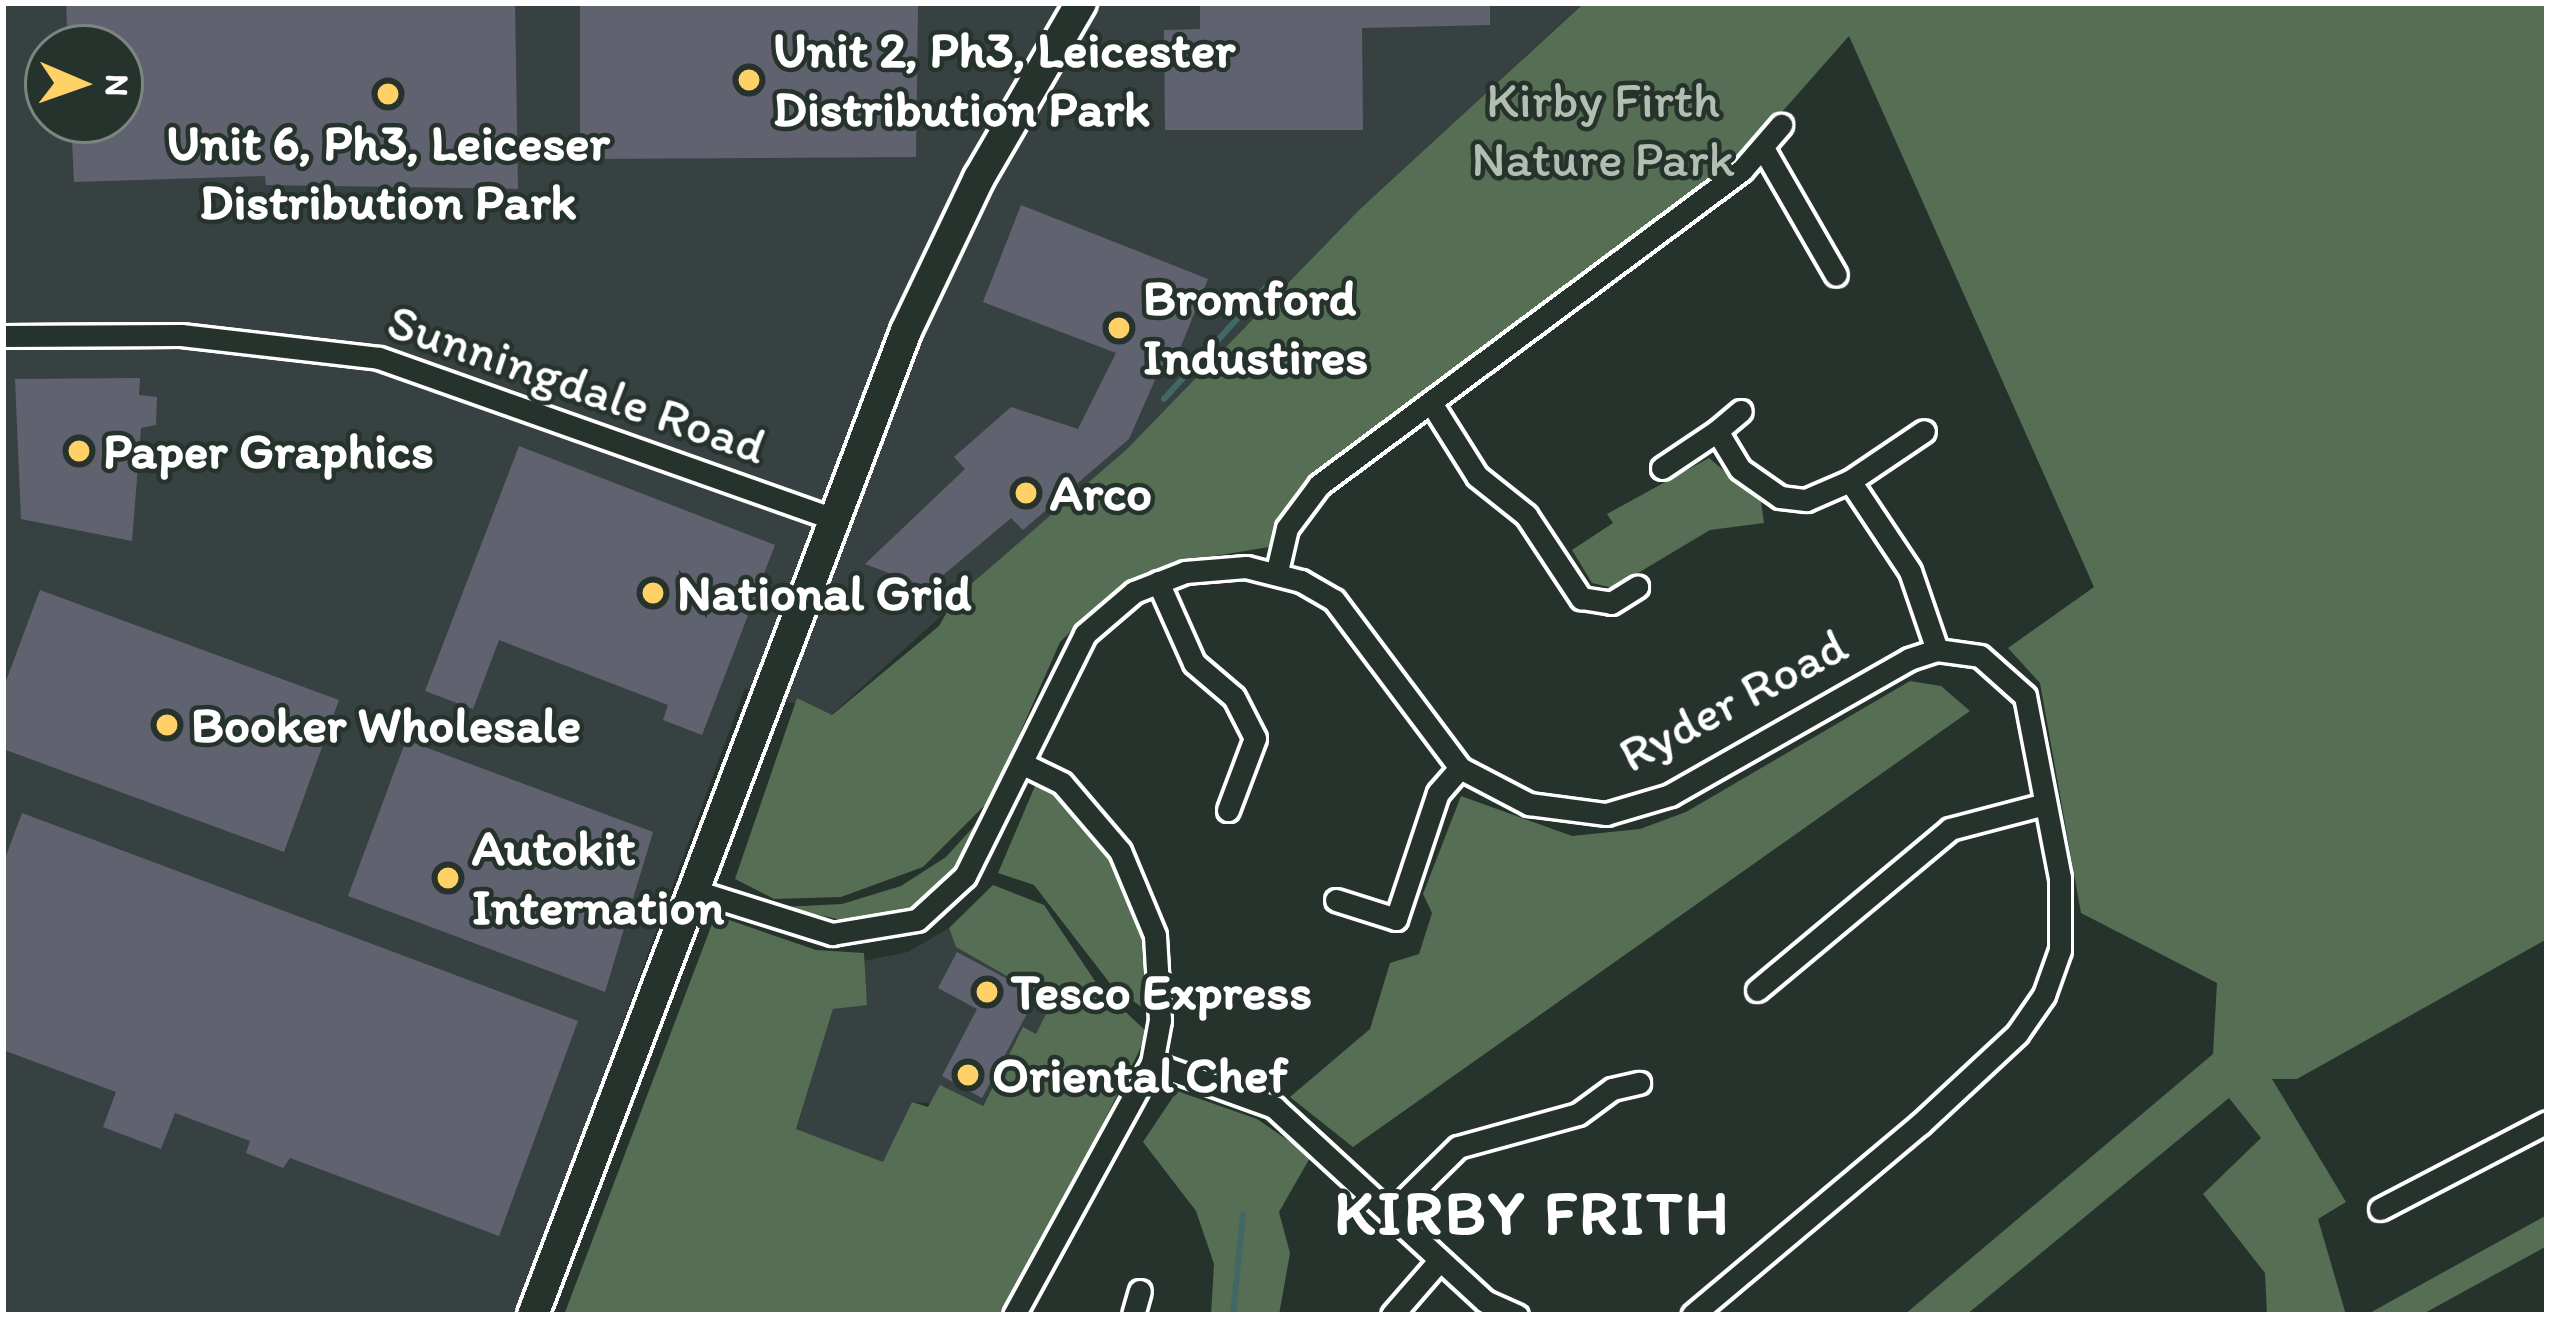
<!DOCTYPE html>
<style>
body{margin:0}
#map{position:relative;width:2550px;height:1318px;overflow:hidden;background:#26332d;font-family:Itim,sans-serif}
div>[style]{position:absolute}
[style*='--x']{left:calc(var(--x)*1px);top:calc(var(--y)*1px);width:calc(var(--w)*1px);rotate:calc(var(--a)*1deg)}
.built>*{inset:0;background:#384141}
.green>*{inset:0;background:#556e54}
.stream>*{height:6px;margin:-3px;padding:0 3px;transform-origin:3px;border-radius:3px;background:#426866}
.building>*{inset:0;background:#61626f}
.roads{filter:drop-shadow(3px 0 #fff) drop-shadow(-3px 0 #fff) drop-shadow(0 3px #fff) drop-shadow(0 -3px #fff)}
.street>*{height:21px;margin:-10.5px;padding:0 10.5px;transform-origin:10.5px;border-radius:10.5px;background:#26332d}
.secondary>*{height:30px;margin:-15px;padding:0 15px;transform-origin:15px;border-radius:15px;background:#26332d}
.dots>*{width:33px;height:33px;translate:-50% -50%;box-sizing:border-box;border:6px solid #26332d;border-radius:50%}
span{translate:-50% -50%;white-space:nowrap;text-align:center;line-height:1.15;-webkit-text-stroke:9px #26332d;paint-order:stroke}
.poi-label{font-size:51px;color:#fff;font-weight:700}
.left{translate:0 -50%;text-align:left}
.park-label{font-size:51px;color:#b2beb2}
.street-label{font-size:51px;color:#fff}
.district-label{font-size:63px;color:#fff;font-weight:700;letter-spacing:3px}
.frame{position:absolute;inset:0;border:6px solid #fff;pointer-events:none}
.north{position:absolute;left:24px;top:24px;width:120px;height:120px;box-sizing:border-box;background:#26332d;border:3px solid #7d8581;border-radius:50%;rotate:92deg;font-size:33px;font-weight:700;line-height:48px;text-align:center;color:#fff}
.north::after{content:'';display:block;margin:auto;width:42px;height:54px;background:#ffd166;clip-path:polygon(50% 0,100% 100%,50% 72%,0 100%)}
</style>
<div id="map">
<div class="built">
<div style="clip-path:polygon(evenodd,3px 3px,1583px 3px,1359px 210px,1126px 450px,831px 715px,745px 688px,516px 1315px,3px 1315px,3px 3px,48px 48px,120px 48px,120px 120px,48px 120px,48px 48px)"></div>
<div style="clip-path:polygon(949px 928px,956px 947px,1052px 1002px,1036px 1035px,1023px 1028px,982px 1106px,912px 1102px,884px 1163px,796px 1129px,833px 1009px,867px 1004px,864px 961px,908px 952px)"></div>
</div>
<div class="green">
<div style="clip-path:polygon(1584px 3px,2547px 3px,2547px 939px,2297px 1079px,2272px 1079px,2346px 1202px,2318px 1219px,2346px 1315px,2267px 1315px,2265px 1273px,2203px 1194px,2261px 1138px,2229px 1098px,1966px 1315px,1904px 1315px,2213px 1054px,2217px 983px,2081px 913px,2040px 683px,2008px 648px,2094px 587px,1849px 36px,1737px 163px,1297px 491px,1269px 547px,1172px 563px,1089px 614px,1060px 642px,991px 799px,923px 867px,841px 897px,774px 899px,735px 879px,797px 698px,832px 715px,939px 626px,955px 598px,1126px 450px,1359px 210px)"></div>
<div style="clip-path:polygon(1709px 458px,1761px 502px,1764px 523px,1710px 530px,1613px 588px,1592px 583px,1572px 550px,1613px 523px,1607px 514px)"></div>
<div style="clip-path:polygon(1910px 681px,1941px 686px,1970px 711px,1353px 1147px,1290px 1097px,1370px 1029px,1390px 963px,1419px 954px,1432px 913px,1423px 894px,1461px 796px,1572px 836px,1640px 829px,1686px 812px)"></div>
<div style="clip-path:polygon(1038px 779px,1062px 783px,1143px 895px,1160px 1020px,1112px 986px,1034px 885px,998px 873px)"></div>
<div style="clip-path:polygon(986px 813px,960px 866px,911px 907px,851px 922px,783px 907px,842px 904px,901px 886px,946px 857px)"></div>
<div style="clip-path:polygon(993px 885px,1044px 905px,1099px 987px,1148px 1033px,1008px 1315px,564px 1315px,712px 924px,726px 919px,816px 950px,864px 953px,867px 1005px,833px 1009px,796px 1129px,883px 1162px,912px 1102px,928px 1107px,940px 1085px,983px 1106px,1023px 1027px,1036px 1034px,1052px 1002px,956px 947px,949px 928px)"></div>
<div style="clip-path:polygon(1177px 1091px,1257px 1119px,1311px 1156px,1279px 1212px,1290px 1253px,1279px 1315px,1211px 1315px,1214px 1264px,1196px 1211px,1143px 1142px)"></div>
<div style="clip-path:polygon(2547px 1215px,2547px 1246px,2421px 1315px,2366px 1315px)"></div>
</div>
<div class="stream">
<div style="--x:1164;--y:399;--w:157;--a:-47.6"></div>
<div style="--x:1233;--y:1315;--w:101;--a:-84.3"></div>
</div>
<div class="building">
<div style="clip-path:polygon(66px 3px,515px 3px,518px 189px,266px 185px,265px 176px,74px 182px,71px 120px,120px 120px,120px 48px,68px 48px)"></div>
<div style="clip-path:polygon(580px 3px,918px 3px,916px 157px,580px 159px)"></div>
<div style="clip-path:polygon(1200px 3px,1490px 3px,1490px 25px,1362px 28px,1363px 130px,1165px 130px,1164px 30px,1200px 29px)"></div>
<div style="clip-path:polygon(1021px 205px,1208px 279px,1169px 376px,1158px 373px,1129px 439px,1023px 530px,1011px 518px,928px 588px,865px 564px,965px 469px,954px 457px,1011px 407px,1078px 429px,1116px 353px,983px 302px)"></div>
<div style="clip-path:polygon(140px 378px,139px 395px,157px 397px,156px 425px,141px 428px,132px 541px,21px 519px,15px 379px)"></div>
<div style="clip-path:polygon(519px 446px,775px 545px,702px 735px,663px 720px,668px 705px,499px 640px,473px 709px,425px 691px)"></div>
<div style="clip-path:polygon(40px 590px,339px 700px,284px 852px,3px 749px,3px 689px)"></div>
<div style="clip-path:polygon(406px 740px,653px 832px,605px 992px,348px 896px)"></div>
<div style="clip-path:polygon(22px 813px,578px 1021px,499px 1236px,290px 1158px,283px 1168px,246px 1153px,250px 1141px,175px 1113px,161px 1149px,103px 1127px,116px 1092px,3px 1050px,3px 864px)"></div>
<div style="clip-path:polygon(957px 952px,1037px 995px,982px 1098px,942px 1076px,977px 1009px,938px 988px)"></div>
</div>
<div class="roads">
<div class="street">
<div style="--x:1763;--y:148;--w:146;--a:60.1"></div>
<div style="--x:3;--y:336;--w:178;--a:-0.3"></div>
<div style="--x:181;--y:335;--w:199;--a:6.6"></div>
<div style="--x:379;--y:358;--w:482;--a:19.5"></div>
<div style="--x:1433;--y:406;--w:83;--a:57.8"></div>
<div style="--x:1477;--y:476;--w:63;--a:38.5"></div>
<div style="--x:1526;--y:515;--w:100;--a:56.5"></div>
<div style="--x:1581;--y:598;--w:30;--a:9"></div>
<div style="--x:1611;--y:603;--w:31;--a:-32"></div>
<div style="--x:1717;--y:431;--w:31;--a:-40"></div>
<div style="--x:1662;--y:468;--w:66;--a:-33.9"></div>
<div style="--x:1717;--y:431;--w:44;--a:58.8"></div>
<div style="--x:1740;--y:469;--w:49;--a:35"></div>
<div style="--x:1780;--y:497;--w:26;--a:7"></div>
<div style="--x:1806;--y:500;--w:48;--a:-23.4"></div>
<div style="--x:1850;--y:481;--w:108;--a:56.3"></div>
<div style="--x:1910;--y:571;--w:83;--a:71.1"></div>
<div style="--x:1850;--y:481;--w:89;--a:-34"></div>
<div style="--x:1277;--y:571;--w:44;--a:-76.9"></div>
<div style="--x:1287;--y:528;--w:54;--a:-53.3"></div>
<div style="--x:1319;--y:485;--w:527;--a:-36.67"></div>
<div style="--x:1742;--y:170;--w:60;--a:-49.1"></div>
<div style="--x:1158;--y:582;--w:89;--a:66"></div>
<div style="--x:1194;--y:663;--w:52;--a:40.4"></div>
<div style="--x:1234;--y:697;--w:46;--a:62.9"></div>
<div style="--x:1255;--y:738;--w:77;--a:110.6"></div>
<div style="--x:689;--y:889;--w:150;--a:17.5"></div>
<div style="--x:832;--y:934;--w:86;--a:-9.4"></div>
<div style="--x:917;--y:920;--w:65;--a:-42.5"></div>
<div style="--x:965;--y:876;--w:270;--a:-63.6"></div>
<div style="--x:1085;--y:634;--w:65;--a:-40.6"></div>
<div style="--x:1134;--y:592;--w:55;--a:-21.4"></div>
<div style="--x:1185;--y:572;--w:61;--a:-4.7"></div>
<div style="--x:1246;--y:567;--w:57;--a:14.3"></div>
<div style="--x:1301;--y:581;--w:38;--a:30"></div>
<div style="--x:1334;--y:600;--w:210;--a:53.1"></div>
<div style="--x:1460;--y:768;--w:78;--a:27.6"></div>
<div style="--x:1529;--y:804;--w:78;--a:7.4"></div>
<div style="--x:1606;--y:814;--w:67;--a:-16.5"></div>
<div style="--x:1670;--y:795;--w:275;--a:-29.6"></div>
<div style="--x:1909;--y:659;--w:29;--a:-18"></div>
<div style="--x:1937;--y:650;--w:43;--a:7.9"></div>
<div style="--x:1980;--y:656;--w:60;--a:41.6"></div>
<div style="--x:2025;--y:696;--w:184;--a:79.1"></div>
<div style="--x:2060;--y:877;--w:73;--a:90"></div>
<div style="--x:2060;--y:950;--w:48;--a:109.6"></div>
<div style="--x:2044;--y:995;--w:47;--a:124.7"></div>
<div style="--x:2017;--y:1034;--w:132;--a:137.1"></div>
<div style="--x:1920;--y:1124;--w:297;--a:140"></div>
<div style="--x:1336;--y:900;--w:63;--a:17.6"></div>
<div style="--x:1396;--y:919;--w:133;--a:-71.6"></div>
<div style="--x:1438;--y:793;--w:33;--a:-49"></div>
<div style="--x:1757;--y:990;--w:251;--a:-39.8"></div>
<div style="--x:1950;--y:829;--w:98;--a:-14.7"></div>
<div style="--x:1152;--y:1063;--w:130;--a:19.8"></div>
<div style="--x:1274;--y:1107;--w:287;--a:42.6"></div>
<div style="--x:1485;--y:1301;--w:35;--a:24"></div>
<div style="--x:2380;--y:1209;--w:188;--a:-27.5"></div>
<div style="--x:1391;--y:1213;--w:94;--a:-44.6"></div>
<div style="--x:1458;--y:1147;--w:124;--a:-15.4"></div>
<div style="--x:1578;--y:1114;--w:42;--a:-36.3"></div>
<div style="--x:1612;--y:1089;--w:28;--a:-13"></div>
<div style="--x:1014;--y:1315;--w:287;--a:-61.3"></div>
<div style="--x:1152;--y:1063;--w:44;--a:-79.5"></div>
<div style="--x:1160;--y:1020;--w:85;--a:-93.4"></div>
<div style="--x:1155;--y:935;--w:91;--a:-112.6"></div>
<div style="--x:1120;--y:851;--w:89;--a:-130.5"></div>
<div style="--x:1062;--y:783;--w:43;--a:-154"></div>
<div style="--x:1133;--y:1315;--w:25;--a:-74"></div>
<div style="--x:1392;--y:1315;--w:72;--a:-49"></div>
</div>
<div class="secondary">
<div style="--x:533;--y:1315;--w:1052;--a:-69.24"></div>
<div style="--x:906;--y:331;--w:170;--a:-64.5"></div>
<div style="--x:979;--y:178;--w:203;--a:-59.8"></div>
</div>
</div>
<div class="dots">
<div style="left:749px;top:80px;background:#ffd166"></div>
<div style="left:388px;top:94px;background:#ffd166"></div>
<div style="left:1119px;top:328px;background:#ffd166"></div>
<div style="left:79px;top:451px;background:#ffd166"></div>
<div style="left:1026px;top:493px;background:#ffd166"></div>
<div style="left:653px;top:593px;background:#ffd166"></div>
<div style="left:167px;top:725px;background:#ffd166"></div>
<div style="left:448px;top:878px;background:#ffd166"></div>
<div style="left:987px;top:992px;background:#ffd166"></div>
<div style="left:968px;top:1075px;background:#ffd166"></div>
</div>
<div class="poi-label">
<span class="left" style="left:773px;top:80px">Unit 2, Ph3, Leicester<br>Distribution Park</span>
<span style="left:388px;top:173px">Unit 6, Ph3, Leiceser<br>Distribution Park</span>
<span class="left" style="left:1143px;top:328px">Bromford<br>Industires</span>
<span class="left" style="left:103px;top:451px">Paper Graphics</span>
<span class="left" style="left:1050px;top:493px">Arco</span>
<span class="left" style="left:677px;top:593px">National Grid</span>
<span class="left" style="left:191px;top:725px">Booker Wholesale</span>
<span class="left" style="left:472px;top:878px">Autokit<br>Internation</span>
<span class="left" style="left:1011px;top:992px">Tesco Express</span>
<span class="left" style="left:992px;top:1075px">Oriental Chef</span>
</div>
<div class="park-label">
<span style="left:1603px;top:130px">Kirby Firth<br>Nature Park</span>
</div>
<div class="street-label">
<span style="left:577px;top:384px;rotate:19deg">Sunningdale Road</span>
<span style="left:1733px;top:700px;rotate:-28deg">Ryder Road</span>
</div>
<div class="district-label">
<span style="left:1533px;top:1212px">KIRBY FRITH</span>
</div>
<div class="frame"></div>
<div class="north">N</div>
</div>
